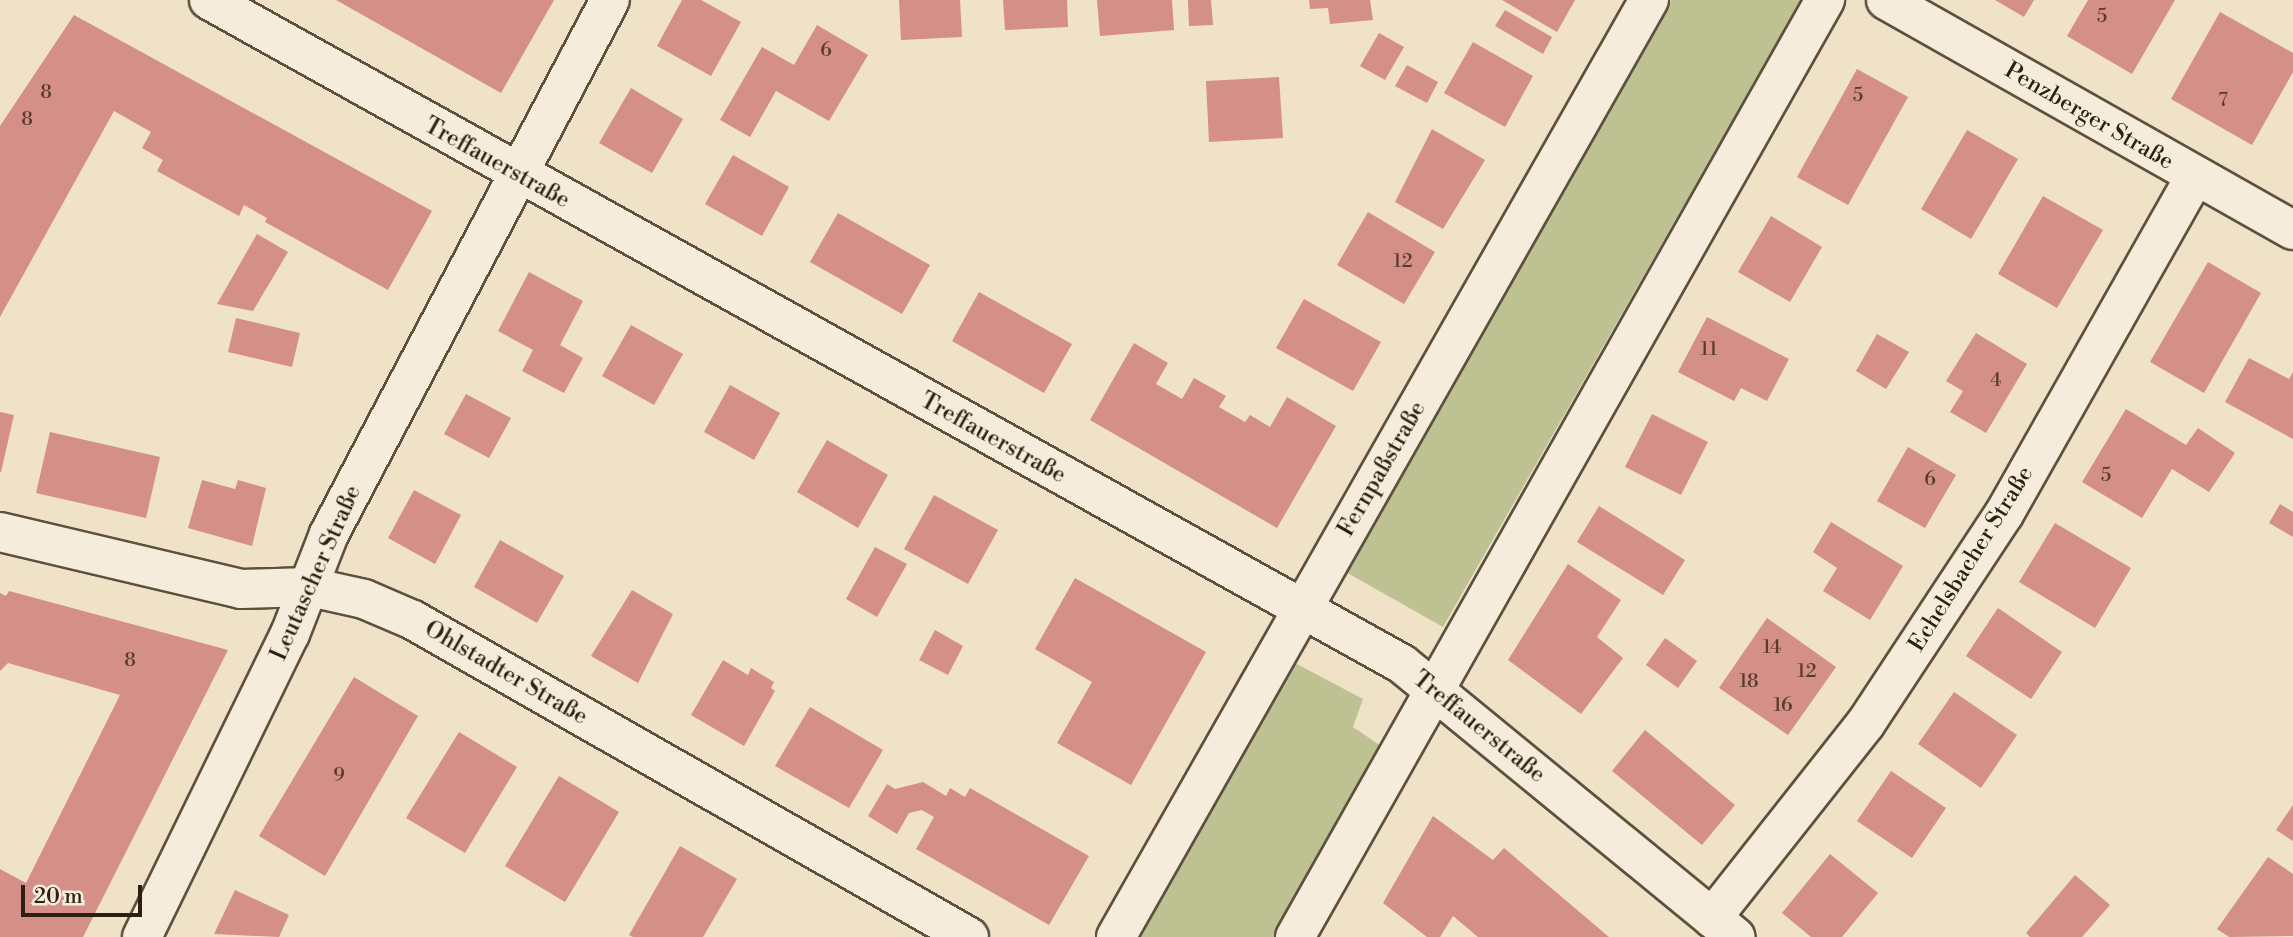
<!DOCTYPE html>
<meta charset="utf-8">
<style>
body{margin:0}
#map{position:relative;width:2293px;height:937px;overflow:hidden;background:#efe2c7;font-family:"Libre Bodoni",serif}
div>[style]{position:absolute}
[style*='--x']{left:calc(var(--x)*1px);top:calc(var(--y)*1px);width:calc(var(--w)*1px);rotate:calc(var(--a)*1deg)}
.green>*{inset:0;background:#bec292}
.building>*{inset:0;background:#d48f86}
.roads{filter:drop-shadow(2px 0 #5e503e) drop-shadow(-2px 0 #5e503e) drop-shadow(0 2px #5e503e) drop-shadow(0 -2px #5e503e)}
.minor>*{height:38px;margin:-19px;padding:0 19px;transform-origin:19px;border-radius:19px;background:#f5ecdb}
span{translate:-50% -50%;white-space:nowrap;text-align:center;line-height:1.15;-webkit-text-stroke:6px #f5ecdb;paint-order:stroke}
.number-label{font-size:19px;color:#573b2e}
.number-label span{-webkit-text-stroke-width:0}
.street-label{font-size:23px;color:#2d1f11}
.scale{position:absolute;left:21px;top:885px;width:121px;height:32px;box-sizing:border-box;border:4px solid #2d1f11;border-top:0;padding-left:9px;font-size:21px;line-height:24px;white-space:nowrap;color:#2d1f11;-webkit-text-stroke:5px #f5ecdb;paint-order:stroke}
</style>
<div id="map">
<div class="green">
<div style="clip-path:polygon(1671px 0,1801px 0,1443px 627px,1344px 571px)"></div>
<div style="clip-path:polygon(1295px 663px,1363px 699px,1353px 727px,1384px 748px,1277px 937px,1139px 937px)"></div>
</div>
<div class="building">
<div style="clip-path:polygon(336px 0,554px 0,501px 93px)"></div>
<div style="clip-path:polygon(682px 0,701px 0,741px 22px,711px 76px,657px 46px)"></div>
<div style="clip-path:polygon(899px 0,960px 0,962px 37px,901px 40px)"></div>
<div style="clip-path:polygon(1003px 0,1067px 0,1068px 27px,1005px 30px)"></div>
<div style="clip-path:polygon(1097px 0,1172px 0,1174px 30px,1100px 36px)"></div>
<div style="clip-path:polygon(1188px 0,1211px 0,1213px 25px,1189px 26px)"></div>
<div style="clip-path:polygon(1309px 0,1370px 0,1373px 20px,1330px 24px,1328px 8px,1310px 9px)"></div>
<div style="clip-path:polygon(1502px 0,1575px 0,1557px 32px)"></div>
<div style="clip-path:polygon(1995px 0,2034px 0,2024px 17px)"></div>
<div style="clip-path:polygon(2088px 0,2175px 0,2132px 74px,2067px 36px)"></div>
<div style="clip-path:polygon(1505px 10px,1552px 37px,1543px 54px,1495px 26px)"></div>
<div style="clip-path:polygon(2220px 12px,2293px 53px,2293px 72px,2252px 145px,2171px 99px)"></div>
<div style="clip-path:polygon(74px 15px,432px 211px,388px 290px,265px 222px,267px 218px,244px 205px,239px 216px,157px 171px,163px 160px,142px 148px,151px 132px,114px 111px,0 317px,0 126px)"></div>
<div style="clip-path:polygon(817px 25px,868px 55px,829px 121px,776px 91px,750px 137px,720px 120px,762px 47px,794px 65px)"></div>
<div style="clip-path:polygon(1379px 33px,1404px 47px,1385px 80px,1360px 66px)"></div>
<div style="clip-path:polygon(1473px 42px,1533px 76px,1505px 127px,1444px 93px)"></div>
<div style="clip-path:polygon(1407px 65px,1438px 82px,1427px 103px,1395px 86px)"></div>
<div style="clip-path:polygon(1857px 69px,1908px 97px,1848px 205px,1797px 177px)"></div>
<div style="clip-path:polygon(1279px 77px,1283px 138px,1209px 142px,1206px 81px)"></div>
<div style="clip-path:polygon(631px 88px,683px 119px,652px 173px,599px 143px)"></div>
<div style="clip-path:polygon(1432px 129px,1485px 160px,1443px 229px,1395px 202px)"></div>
<div style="clip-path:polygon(1967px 130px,2018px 159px,1971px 239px,1921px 209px)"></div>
<div style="clip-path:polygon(733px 155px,789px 187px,762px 236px,705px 204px)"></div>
<div style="clip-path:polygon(2043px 196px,2103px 230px,2057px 308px,1998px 274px)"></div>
<div style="clip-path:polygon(1368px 212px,1435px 252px,1404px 304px,1337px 265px)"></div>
<div style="clip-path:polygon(838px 213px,930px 265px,902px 314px,810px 262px)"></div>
<div style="clip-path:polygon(1771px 216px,1822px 247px,1790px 302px,1738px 272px)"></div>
<div style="clip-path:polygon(257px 234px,288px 252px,253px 311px,217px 304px)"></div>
<div style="clip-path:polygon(2208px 262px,2261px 293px,2204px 393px,2150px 362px)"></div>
<div style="clip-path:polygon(529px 272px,583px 301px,560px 345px,583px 358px,564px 393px,522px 371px,533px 350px,498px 331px)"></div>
<div style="clip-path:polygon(979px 292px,1072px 344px,1044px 393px,952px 341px)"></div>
<div style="clip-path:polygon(1304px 299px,1381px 342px,1353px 391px,1276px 348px)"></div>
<div style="clip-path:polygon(1707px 317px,1789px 359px,1767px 401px,1741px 388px,1734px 401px,1678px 372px)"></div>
<div style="clip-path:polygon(236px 318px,300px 333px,292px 367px,228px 352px)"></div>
<div style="clip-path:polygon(631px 325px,683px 354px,654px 405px,602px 376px)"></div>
<div style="clip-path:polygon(1976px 333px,2027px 364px,1986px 433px,1950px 412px,1963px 391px,1946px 381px)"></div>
<div style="clip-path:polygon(1877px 334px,1909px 352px,1886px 389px,1856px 371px)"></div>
<div style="clip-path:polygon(1134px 343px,1168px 363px,1156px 384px,1182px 399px,1194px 378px,1226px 396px,1219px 407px,1245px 422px,1250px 415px,1270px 427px,1287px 397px,1336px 426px,1277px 528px,1090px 420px)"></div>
<div style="clip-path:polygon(2249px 358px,2289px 379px,2293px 372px,2293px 439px,2225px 402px)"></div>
<div style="clip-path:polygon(730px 385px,780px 413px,754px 460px,704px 432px)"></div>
<div style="clip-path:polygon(466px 394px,511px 418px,489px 458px,444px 434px)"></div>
<div style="clip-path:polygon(2126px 409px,2186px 445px,2198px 428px,2235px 453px,2209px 492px,2172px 469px,2142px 518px,2082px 482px)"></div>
<div style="clip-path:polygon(0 412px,14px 415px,1px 472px,0 472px)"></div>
<div style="clip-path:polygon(1652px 414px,1708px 442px,1681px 495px,1625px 467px)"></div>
<div style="clip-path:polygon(50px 432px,160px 457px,146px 518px,36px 493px)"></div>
<div style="clip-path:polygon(827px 440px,888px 475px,858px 528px,797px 492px)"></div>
<div style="clip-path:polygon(1908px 447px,1956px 475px,1925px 528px,1877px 501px)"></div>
<div style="clip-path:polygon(202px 480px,235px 489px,238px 480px,266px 488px,252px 546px,188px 528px)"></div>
<div style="clip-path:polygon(414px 490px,461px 515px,435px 564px,388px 538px)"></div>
<div style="clip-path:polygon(934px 495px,998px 530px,968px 584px,904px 549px)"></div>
<div style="clip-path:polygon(2280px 504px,2293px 512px,2293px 537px,2269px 523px)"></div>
<div style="clip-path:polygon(1599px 506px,1685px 560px,1663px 595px,1577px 542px)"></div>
<div style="clip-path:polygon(1831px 522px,1903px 566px,1870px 620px,1823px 591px,1837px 568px,1813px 552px)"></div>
<div style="clip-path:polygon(2055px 523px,2131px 568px,2095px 628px,2019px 582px)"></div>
<div style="clip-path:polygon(500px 540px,564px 576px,537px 623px,474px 587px)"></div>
<div style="clip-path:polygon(875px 547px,907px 564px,877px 617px,846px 599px)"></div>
<div style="clip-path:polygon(1568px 564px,1621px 600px,1597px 637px,1623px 658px,1581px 714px,1508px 660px)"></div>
<div style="clip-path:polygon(1075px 578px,1206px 652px,1131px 785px,1057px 743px,1092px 682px,1035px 649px)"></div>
<div style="clip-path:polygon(632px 590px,673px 614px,638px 683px,591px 656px)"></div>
<div style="clip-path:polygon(9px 591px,228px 650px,83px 937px,0 937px,0 869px,26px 883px,120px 695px,8px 663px,0 671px,0 593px,6px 596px)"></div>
<div style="clip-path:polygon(1998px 608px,2062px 652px,2031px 699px,1966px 656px)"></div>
<div style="clip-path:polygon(1767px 618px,1836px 667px,1788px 735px,1719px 688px)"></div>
<div style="clip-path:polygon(935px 630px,963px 646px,948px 675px,919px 660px)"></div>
<div style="clip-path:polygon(1665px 638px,1697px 661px,1678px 688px,1646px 665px)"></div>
<div style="clip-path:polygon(723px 660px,748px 675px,751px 668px,774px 682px,771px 688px,775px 691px,744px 746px,691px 715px)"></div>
<div style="clip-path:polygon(354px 677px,418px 716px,325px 876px,259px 836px)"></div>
<div style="clip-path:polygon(1954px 692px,2017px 735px,1981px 788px,1918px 744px)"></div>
<div style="clip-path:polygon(810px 707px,883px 750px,849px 808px,775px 766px)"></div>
<div style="clip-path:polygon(1645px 730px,1735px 805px,1702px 845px,1612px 771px)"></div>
<div style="clip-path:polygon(459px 732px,517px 767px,465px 853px,406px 818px)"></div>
<div style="clip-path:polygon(1891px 771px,1946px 808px,1912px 858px,1857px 821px)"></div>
<div style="clip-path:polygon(559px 776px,619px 812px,565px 902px,505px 866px)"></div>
<div style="clip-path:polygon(923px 782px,946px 796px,950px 788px,965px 797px,970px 788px,1089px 856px,1049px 925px,916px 849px,934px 817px,922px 810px,909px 813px,897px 834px,868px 816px,887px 784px,895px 789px)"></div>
<div style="clip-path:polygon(2293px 805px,2293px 841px,2276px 830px)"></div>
<div style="clip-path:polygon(1433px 816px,1493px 860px,1504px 848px,1609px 937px,1478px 937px,1453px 916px,1440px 937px,1427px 937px,1383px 903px)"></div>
<div style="clip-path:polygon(680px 846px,737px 879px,703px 937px,633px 937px,629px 935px)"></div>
<div style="clip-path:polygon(1830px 854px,1878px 893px,1842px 937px,1811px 937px,1782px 913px)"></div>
<div style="clip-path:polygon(2268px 857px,2293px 874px,2293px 936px,2229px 937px,2217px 929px)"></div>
<div style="clip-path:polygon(2075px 875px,2110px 905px,2082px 937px,2030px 937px,2026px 933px)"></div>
<div style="clip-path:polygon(235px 890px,289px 915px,279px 937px,214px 934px)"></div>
</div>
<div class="roads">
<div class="minor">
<div style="--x:209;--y:0;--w:1365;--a:29.1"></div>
<div style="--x:1402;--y:664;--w:431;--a:39.3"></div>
<div style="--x:1886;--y:0;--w:467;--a:29.5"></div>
<div style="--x:0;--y:532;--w:248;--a:13.3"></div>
<div style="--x:241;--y:589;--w:69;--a:-1.7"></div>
<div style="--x:310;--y:587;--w:55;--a:12.5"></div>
<div style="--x:364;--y:599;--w:53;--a:23.2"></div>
<div style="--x:413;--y:620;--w:640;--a:29.69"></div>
<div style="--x:1712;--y:918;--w:248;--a:-51.7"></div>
<div style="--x:1866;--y:723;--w:250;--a:-56.6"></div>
<div style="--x:2004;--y:514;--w:388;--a:-60.5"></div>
<div style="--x:142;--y:937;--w:337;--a:-64"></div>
<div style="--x:290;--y:634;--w:107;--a:-68.7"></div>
<div style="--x:329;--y:534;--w:603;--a:-62.25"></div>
<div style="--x:1116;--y:937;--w:1078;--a:-60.37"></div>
<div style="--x:1295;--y:937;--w:1077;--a:-60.51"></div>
</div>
</div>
<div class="number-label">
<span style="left:2102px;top:17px">5</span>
<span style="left:826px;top:51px">6</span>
<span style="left:46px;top:93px">8</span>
<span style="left:1858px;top:96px">5</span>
<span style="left:2223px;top:101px">7</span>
<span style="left:27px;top:120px">8</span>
<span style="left:1403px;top:262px">12</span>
<span style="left:1709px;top:350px">11</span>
<span style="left:1996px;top:381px">4</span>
<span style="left:2106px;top:476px">5</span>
<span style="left:1930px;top:480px">6</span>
<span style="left:1772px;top:648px">14</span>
<span style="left:130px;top:661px">8</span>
<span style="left:1807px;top:672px">12</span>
<span style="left:1749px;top:682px">18</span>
<span style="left:1783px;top:706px">16</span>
<span style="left:339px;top:776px">9</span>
</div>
<div class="street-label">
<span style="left:2089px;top:116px;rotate:30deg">Penzberger Straße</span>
<span style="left:497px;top:163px;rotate:29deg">Treffauerstraße</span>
<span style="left:993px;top:438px;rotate:29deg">Treffauerstraße</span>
<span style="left:1382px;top:469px;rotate:-60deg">Fernpaßstraße</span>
<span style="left:1971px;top:559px;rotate:-58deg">Echelsbacher Straße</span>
<span style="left:316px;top:573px;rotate:-66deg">Leutascher Straße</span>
<span style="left:506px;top:673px;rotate:30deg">Ohlstadter Straße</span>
<span style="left:1479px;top:727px;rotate:39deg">Treffauerstraße</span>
</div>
<div class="scale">20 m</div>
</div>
